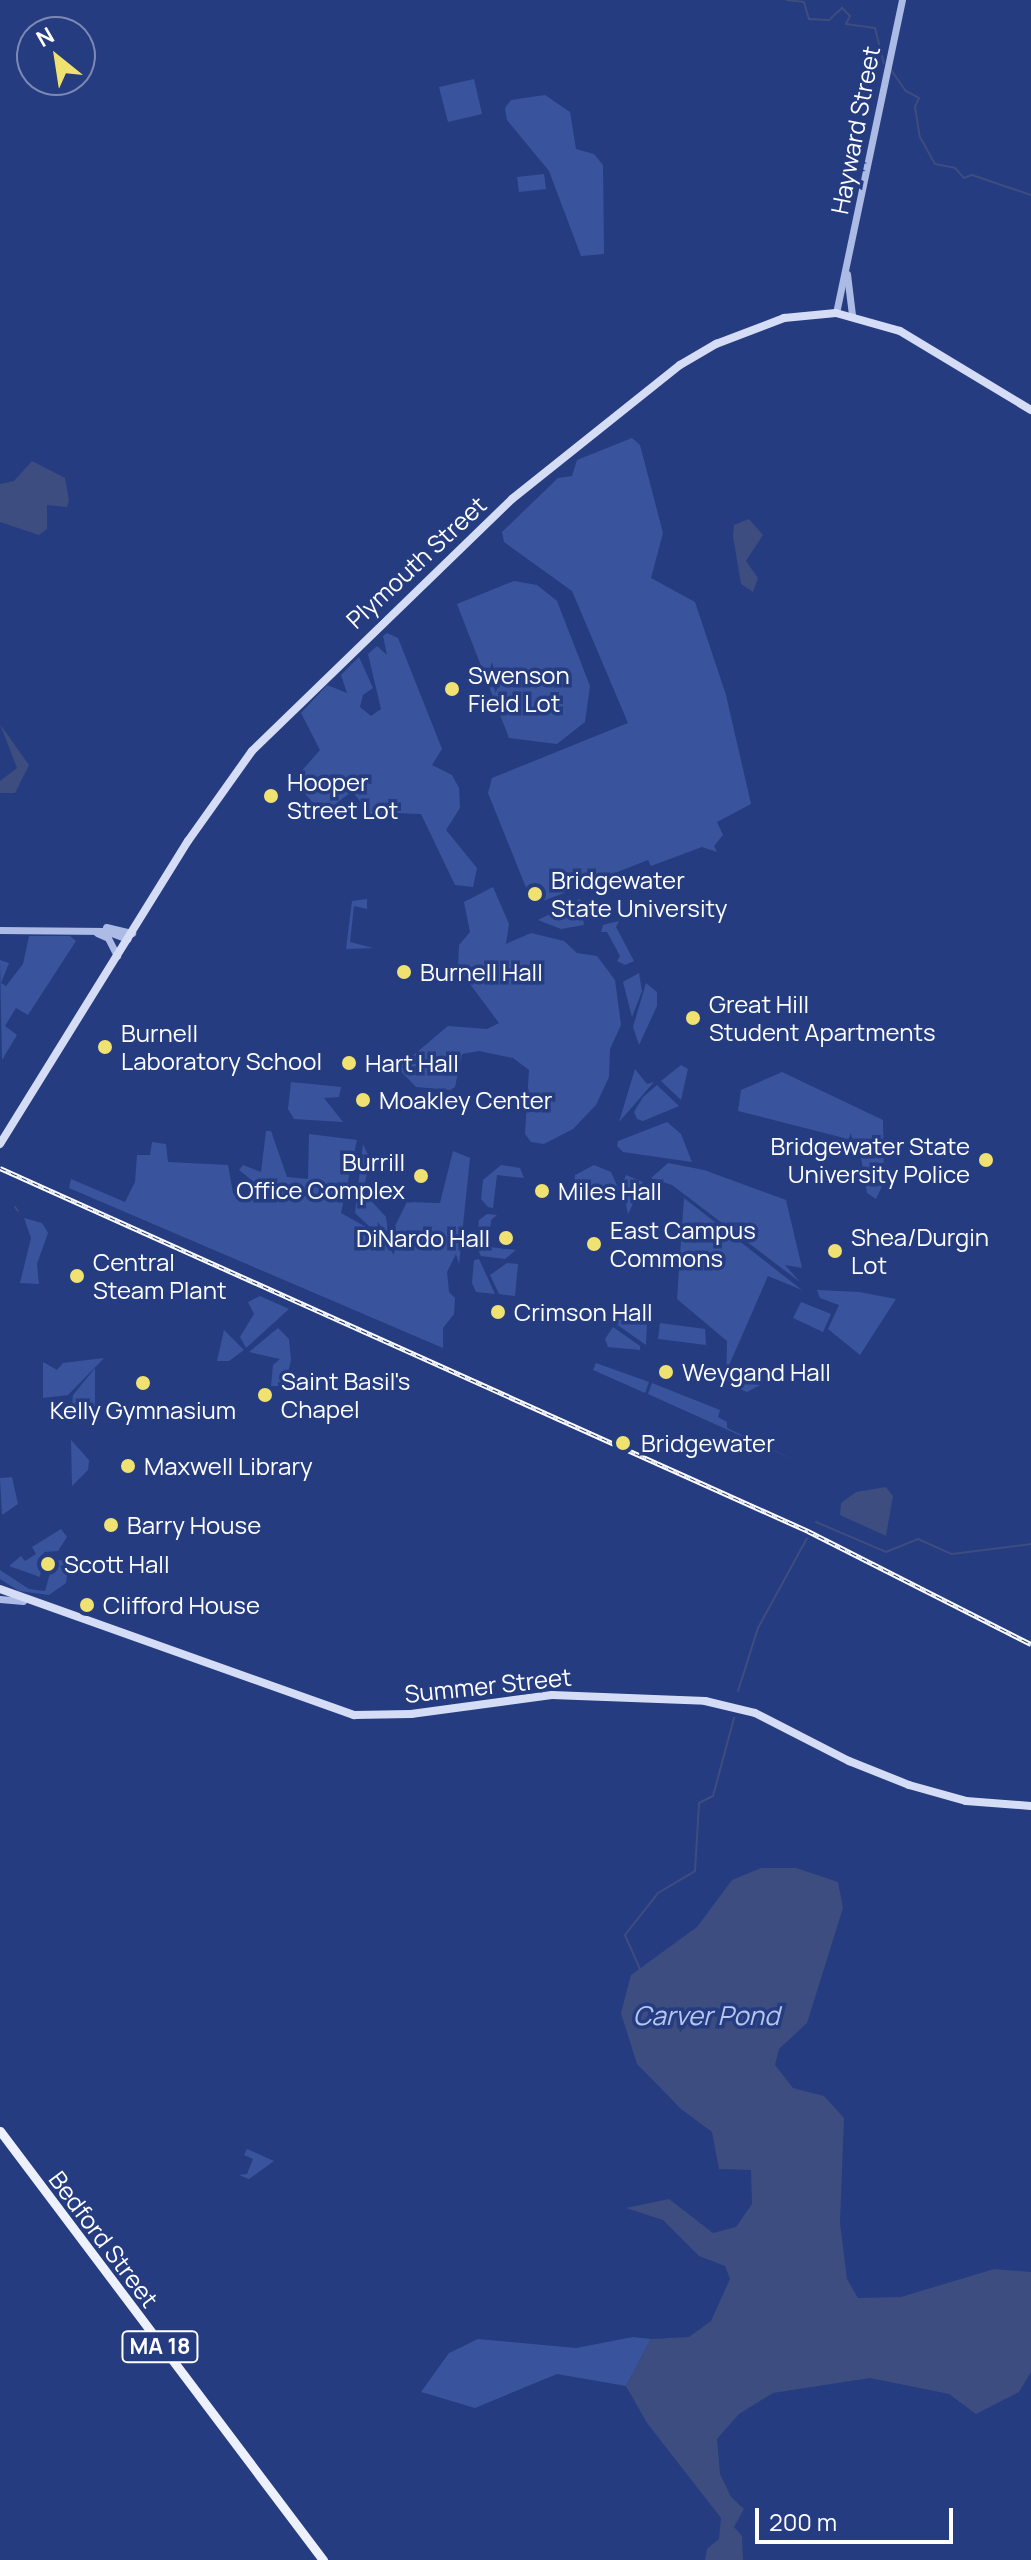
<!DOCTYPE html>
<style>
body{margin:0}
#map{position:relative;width:1031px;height:2560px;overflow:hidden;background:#253c80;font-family:Manrope,sans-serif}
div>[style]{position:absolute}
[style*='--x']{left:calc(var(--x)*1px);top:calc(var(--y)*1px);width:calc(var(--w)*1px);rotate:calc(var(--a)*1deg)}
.green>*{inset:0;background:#39549d}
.water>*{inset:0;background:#3d4d7f}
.stream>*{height:2px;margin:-1px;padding:0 1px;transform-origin:1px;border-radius:1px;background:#3d4d7f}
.tertiary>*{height:7px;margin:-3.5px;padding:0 3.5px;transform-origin:3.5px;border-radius:3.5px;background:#acbbe6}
.secondary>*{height:8px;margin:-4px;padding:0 4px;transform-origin:4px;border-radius:4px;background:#d5ddf6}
.primary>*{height:9px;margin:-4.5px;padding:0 4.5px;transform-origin:4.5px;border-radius:4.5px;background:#edf0fd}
.rail>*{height:5px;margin-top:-2.5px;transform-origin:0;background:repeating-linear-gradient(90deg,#253c80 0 6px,#fff 0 12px);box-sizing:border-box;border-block:2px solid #fff}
.dots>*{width:22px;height:22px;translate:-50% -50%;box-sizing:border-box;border:4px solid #253c80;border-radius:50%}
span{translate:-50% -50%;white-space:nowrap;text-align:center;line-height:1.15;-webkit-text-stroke:7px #253c80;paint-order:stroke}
.shield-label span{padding:2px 6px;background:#253c80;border:2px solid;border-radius:6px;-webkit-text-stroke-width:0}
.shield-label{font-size:22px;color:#fff;font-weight:700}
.street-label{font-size:24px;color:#fff}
.poi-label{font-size:24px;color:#fff}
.left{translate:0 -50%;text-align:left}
.right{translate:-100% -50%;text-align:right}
.water-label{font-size:26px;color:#b7c6ee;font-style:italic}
.north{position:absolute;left:16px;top:16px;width:80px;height:80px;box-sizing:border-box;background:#253c80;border:2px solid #7c8ab3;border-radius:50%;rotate:330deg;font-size:22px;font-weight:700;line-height:32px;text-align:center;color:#fff}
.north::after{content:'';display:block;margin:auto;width:28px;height:36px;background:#f0e270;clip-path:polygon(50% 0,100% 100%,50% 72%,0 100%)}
.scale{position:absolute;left:755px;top:2508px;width:198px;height:36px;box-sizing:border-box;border:4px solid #fff;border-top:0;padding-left:10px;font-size:24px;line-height:28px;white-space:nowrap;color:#fff;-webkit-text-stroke:6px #253c80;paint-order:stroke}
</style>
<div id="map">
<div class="green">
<div style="clip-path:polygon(474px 79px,482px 114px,448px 122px,439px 87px)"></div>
<div style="clip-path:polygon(545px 95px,570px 112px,576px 149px,594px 154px,603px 165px,604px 254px,581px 256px,549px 171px,507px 120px,505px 108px,511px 100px)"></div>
<div style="clip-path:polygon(544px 174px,546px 189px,519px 192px,517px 177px)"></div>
<div style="clip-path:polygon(632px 438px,640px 445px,663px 533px,651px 578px,695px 602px,726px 695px,751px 804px,717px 822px,723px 835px,714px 846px,717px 852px,702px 847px,651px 866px,648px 860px,533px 905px,488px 793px,492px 778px,628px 723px,572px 591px,504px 542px,502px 532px,558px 478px,572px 476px,577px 460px)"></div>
<div style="clip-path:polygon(514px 581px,537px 585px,557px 601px,590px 686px,585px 722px,557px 744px,509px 738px,457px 604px)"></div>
<div style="clip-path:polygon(387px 633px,398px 638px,442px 749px,432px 765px,452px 775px,459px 788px,460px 808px,446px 830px,477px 868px,473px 887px,455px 885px,421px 814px,395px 813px,376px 821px,352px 791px,323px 814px,298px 786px,298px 775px,320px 750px,301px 713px,327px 685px,347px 693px,341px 675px,359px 657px,373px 688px,363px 695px,360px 707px,371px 716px,381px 709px,368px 654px,377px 646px,387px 655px,383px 636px)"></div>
<div style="clip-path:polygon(493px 887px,509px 924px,506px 944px,531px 933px,564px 941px,577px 953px,597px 956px,615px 980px,621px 1025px,610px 1049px,609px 1077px,596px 1105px,573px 1129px,544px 1144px,531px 1142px,525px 1134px,529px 1070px,513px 1058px,479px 1051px,462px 1054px,455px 1087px,450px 1090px,416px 1087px,398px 1068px,448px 1026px,487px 1029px,499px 1023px,458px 968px,459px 945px,470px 932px,464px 902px)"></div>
<div style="clip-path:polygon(367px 899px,367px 909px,354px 906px,350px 942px,373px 948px,346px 949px,352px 901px)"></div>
<div style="clip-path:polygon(580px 899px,584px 925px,561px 929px,538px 920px)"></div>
<div style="clip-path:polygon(619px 921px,616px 927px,634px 961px,625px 965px,617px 961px,620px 956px,607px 932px,601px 932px,603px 925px)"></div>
<div style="clip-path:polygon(29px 936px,70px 936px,76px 941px,28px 1015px,16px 1008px,5px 1026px,17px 1035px,2px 1060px,0 960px,9px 963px,1px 983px,6px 986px,23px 964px)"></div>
<div style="clip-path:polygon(639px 973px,642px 991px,632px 1017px,623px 982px)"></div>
<div style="clip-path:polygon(646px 983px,657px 992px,657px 1006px,639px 1045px,633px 1027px)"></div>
<div style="clip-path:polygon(681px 1065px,688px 1069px,681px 1100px,661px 1081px)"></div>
<div style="clip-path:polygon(635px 1069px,647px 1084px,654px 1082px,619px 1122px)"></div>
<div style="clip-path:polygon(782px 1072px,883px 1120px,884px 1182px,876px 1199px,867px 1193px,861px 1158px,844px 1138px,738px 1111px,741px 1090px)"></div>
<div style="clip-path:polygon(291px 1082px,341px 1087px,339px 1097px,324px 1098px,343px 1122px,294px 1119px,288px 1109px)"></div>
<div style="clip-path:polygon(657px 1085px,679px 1106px,643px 1121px,637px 1119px,634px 1112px,643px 1097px)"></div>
<div style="clip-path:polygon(667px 1122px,681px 1134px,692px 1162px,623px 1152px,617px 1146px,618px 1141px)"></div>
<div style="clip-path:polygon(266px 1131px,271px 1131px,287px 1177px,308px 1179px,309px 1134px,357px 1140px,341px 1213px,398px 1245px,393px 1230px,407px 1202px,440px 1203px,453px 1151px,470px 1158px,459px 1264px,456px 1254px,447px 1272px,449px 1292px,455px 1298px,454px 1314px,443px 1328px,443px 1348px,69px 1188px,71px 1179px,125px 1202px,135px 1182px,137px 1155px,150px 1155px,152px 1142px,166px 1144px,168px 1162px,228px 1165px,233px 1193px,240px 1202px,251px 1201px,260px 1187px,239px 1170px,243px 1165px,261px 1172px)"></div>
<div style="clip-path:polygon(363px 1144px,370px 1159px,363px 1192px,386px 1217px,388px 1231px,369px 1226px,355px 1213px)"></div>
<div style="clip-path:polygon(668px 1163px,704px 1170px,786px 1200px,802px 1268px,785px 1265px,800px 1282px,672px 1185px,651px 1178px)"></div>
<div style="clip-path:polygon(501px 1165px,520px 1168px,524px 1178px,497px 1175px,493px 1208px,488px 1207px,481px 1199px,483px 1180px)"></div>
<div style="clip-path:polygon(594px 1165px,611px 1172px,619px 1190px,574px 1185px,575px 1175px)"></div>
<div style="clip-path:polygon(626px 1175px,643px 1182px,628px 1214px,622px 1185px)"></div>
<div style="clip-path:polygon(684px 1198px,802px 1290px,768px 1276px,727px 1370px,760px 1385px,747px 1392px,726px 1383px,727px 1341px,677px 1299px)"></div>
<div style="clip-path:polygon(487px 1214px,497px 1215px,491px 1220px,489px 1247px,516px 1250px,505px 1259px,481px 1256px,476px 1245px,479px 1220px)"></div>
<div style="clip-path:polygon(24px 1218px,42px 1223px,48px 1233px,37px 1264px,39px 1284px,20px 1283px,31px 1238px)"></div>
<div style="clip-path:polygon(479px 1259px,495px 1294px,476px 1292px,472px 1283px,474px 1260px)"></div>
<div style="clip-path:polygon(507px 1263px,518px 1264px,515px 1296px,499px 1294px,490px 1275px)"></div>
<div style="clip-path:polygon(817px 1290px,859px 1292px,896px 1299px,860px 1355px,828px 1329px,839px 1305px,820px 1298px)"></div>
<div style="clip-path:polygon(260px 1296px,289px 1309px,246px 1348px,240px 1337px,254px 1314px,248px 1302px)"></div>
<div style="clip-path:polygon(801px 1302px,831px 1314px,823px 1332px,793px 1318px)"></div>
<div style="clip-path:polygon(617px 1319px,647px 1323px,646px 1345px,616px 1324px)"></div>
<div style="clip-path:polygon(660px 1323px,705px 1329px,706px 1345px,658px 1339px)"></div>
<div style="clip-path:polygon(613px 1327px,640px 1346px,640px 1350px,608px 1347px,605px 1339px)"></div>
<div style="clip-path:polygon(278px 1328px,289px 1339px,291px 1360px,285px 1386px,271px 1386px,273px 1365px,280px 1359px,249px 1352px)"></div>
<div style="clip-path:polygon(224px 1330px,244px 1350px,229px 1361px,217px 1361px)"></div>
<div style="clip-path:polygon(104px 1358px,68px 1395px,43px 1398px,43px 1362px,57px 1370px,63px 1363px)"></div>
<div style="clip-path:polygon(596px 1363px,649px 1382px,645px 1393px,593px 1370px)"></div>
<div style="clip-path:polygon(95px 1368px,95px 1406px,72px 1407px,73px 1395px)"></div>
<div style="clip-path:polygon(652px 1383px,720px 1410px,718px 1417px,727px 1422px,727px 1428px,799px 1462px,648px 1394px)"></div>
<div style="clip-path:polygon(71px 1440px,89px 1460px,88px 1470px,72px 1486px)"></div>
<div style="clip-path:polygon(12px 1477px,18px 1504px,2px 1515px,0 1478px)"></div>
<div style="clip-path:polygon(61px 1529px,67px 1537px,58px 1551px,44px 1552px,40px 1577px,9px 1566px,21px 1556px,25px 1561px,36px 1554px,32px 1547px)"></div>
<div style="clip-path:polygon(54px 1559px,69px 1562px,66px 1583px,49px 1595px,19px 1591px,0 1579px,0 1570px,29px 1589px,45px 1591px)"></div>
<div style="clip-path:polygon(247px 2149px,274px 2161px,249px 2179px,239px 2175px,247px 2174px,253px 2159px,244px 2155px)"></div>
<div style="clip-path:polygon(633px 2337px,651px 2339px,626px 2386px,557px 2374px,475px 2408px,421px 2392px,449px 2353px,478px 2339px,576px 2348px)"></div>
</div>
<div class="water">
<div style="clip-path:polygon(32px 461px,65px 478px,69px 500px,67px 507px,47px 505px,47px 529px,39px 535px,0 522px,0 484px,14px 481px)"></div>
<div style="clip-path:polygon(749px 519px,763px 535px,746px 561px,758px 578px,753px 592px,741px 584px,733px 536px,734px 525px)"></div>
<div style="clip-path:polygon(0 724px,29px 765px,15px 793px,0 793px,0 781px,17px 768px)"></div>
<div style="clip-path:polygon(886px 1487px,893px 1496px,886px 1536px,840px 1515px,841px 1503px,856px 1492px)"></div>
<div style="clip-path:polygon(761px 1868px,796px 1868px,838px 1882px,843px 1908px,807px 2023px,779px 2049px,775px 2065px,793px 2088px,824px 2096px,844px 2118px,840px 2223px,847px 2279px,858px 2298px,901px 2297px,994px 2269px,1031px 2272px,1031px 2372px,1019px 2392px,976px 2414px,949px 2394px,870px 2378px,773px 2393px,739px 2414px,717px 2439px,720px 2474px,731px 2497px,744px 2509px,734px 2527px,742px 2536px,743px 2560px,705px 2560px,707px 2549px,719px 2539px,721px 2518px,647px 2423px,626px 2386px,651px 2339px,689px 2337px,711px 2321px,730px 2279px,725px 2266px,699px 2256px,663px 2220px,626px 2208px,669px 2199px,713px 2233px,736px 2227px,752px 2204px,751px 2170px,719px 2169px,712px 2132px,681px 2109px,637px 2064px,621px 2013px,631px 1975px,697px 1927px,732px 1880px)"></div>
</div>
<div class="stream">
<div style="--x:787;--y:0;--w:17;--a:7"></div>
<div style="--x:804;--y:2;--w:18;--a:74"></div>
<div style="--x:809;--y:19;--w:20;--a:3"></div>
<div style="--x:829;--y:20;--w:18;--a:-43"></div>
<div style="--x:842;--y:8;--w:11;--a:45"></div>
<div style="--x:850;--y:16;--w:9;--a:117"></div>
<div style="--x:846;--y:24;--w:29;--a:8"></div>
<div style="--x:875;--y:28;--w:36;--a:76"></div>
<div style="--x:889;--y:67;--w:29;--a:55"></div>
<div style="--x:906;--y:91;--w:15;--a:28"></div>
<div style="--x:919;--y:98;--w:10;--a:114"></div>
<div style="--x:915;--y:107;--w:30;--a:81"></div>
<div style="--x:920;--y:137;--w:31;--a:61"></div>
<div style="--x:935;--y:164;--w:20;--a:11"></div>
<div style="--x:955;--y:168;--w:13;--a:48"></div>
<div style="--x:964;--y:178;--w:9;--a:-21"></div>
<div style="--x:972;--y:175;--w:62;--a:18.7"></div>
<div style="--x:15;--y:1207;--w:5;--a:53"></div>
<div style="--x:816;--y:1522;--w:76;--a:23.2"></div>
<div style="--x:886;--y:1552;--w:35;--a:-22"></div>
<div style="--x:918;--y:1539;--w:37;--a:24"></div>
<div style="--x:952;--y:1554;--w:80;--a:-7.2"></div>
<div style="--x:738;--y:1691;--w:66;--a:-72.4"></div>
<div style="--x:758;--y:1628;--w:102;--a:-61.4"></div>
<div style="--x:640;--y:1969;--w:37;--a:-114"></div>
<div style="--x:625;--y:1935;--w:53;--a:-51.8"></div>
<div style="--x:658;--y:1893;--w:43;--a:-30.7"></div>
<div style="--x:695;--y:1871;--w:68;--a:-86.6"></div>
<div style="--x:699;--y:1803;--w:16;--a:-27"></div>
<div style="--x:713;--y:1796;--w:81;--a:-74.9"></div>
</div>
<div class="tertiary">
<div style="--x:847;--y:274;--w:41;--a:83"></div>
<div style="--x:836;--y:313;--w:320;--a:-78.1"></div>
<div style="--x:106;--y:927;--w:27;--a:13"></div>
<div style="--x:0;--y:930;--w:106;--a:0.5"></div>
<div style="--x:106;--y:931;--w:23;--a:20"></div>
<div style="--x:97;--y:933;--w:12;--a:24"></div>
<div style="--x:108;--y:938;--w:20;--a:63"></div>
<div style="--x:0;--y:1599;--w:23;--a:5"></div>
</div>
<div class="secondary">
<div style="--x:0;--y:1144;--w:357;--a:-58.2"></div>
<div style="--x:188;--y:841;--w:110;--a:-54.6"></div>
<div style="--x:252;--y:751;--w:362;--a:-44.1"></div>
<div style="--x:512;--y:499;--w:215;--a:-38.6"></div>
<div style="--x:680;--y:365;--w:42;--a:-30.3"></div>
<div style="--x:716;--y:344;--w:73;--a:-20.9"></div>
<div style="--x:784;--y:318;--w:52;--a:-5.5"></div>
<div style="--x:836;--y:313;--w:66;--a:15.7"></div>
<div style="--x:900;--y:331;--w:153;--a:31.1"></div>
<div style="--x:0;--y:1589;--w:376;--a:19.6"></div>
<div style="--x:354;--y:1715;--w:57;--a:-1"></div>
<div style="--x:411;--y:1714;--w:142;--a:-7.7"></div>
<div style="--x:552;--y:1695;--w:153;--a:2.2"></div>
<div style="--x:705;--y:1701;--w:51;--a:13.5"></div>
<div style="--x:755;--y:1713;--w:106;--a:27.1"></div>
<div style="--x:849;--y:1761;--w:65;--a:21.8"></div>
<div style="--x:909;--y:1785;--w:59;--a:15.7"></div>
<div style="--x:966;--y:1801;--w:65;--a:4.4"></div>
</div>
<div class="primary">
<div style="--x:0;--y:2131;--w:537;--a:53.02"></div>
</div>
<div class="rail">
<div style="--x:0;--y:1168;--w:886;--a:24.19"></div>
<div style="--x:808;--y:1531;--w:250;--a:26.9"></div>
</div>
<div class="dots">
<div style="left:452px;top:689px;background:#f0e270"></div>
<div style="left:271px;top:796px;background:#f0e270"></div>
<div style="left:535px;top:894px;background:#f0e270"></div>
<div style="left:404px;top:972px;background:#f0e270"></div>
<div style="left:693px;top:1018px;background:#f0e270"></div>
<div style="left:105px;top:1047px;background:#f0e270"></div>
<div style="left:349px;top:1063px;background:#f0e270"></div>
<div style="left:363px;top:1100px;background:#f0e270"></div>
<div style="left:986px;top:1160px;background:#f0e270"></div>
<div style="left:421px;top:1176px;background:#f0e270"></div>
<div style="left:542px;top:1191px;background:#f0e270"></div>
<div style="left:506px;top:1238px;background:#f0e270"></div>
<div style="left:594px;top:1244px;background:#f0e270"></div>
<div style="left:835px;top:1251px;background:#f0e270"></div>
<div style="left:77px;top:1276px;background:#f0e270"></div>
<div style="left:498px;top:1312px;background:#f0e270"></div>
<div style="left:666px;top:1372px;background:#f0e270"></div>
<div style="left:143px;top:1383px;background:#f0e270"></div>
<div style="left:265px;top:1395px;background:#f0e270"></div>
<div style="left:623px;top:1443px;background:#f0e270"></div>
<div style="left:128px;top:1466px;background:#f0e270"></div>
<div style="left:111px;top:1525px;background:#f0e270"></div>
<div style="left:48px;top:1564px;background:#f0e270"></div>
<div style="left:87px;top:1605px;background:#f0e270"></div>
</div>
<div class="shield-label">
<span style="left:160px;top:2347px">MA 18</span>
</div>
<div class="street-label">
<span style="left:855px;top:130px;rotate:-79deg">Hayward Street</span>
<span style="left:416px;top:562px;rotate:-43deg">Plymouth Street</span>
<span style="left:488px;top:1685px;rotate:-6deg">Summer Street</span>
<span style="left:104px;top:2239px;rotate:53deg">Bedford Street</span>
</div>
<div class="poi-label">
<span class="left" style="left:468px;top:689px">Swenson<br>Field Lot</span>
<span class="left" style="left:287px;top:796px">Hooper<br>Street Lot</span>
<span class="left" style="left:551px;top:894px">Bridgewater<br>State University</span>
<span class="left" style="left:420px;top:972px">Burnell Hall</span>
<span class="left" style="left:709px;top:1018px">Great Hill<br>Student Apartments</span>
<span class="left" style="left:121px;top:1047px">Burnell<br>Laboratory School</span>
<span class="left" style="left:365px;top:1063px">Hart Hall</span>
<span class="left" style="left:379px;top:1100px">Moakley Center</span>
<span class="right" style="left:970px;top:1160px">Bridgewater State<br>University Police</span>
<span class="right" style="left:405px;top:1176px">Burrill<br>Office Complex</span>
<span class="left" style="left:558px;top:1191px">Miles Hall</span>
<span class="left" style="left:610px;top:1244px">East Campus<br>Commons</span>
<span class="left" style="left:851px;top:1251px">Shea/Durgin<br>Lot</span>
<span class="right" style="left:490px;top:1238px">DiNardo Hall</span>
<span class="left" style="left:93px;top:1276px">Central<br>Steam Plant</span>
<span class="left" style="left:514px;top:1312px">Crimson Hall</span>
<span class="left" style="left:682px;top:1372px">Weygand Hall</span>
<span class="left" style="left:281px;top:1395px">Saint Basil's<br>Chapel</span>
<span style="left:143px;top:1410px">Kelly Gymnasium</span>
<span class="left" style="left:641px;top:1443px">Bridgewater</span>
<span class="left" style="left:144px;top:1466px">Maxwell Library</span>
<span class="left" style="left:127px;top:1525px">Barry House</span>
<span class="left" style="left:64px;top:1564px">Scott Hall</span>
<span class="left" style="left:103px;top:1605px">Clifford House</span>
</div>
<div class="water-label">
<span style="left:706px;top:2016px">Carver Pond</span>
</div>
<div class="north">N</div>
<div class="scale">200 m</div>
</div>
